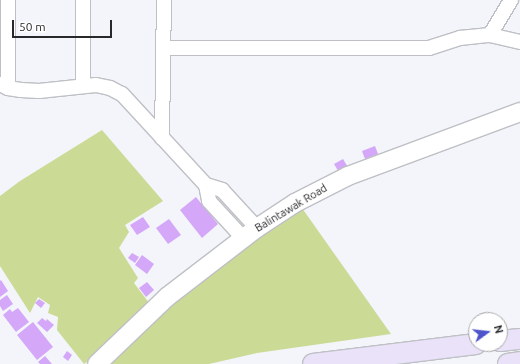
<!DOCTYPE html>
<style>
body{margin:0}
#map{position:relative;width:520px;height:364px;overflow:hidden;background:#f3f5fa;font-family:Ubuntu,sans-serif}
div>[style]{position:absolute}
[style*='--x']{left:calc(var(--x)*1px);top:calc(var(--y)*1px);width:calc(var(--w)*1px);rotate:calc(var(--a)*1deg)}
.green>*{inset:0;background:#cbdb95}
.building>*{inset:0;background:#d4a7f9}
.roads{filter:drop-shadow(1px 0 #bec0c5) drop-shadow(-1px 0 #bec0c5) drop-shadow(0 1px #bec0c5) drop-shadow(0 -1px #bec0c5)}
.minor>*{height:14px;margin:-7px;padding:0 7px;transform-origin:7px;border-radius:7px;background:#fff}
.tertiary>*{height:18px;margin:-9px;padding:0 9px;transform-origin:9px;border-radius:9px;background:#fff}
.secondary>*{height:20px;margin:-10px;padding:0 10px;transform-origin:10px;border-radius:10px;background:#e9e2f8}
span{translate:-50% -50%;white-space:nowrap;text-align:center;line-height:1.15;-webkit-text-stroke:3px #fff;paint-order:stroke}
.street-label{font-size:11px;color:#27282a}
.north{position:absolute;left:468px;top:312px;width:40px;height:40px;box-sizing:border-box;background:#fff;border:1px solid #a9a9aa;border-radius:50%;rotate:75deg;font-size:11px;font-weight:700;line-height:16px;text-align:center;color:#27282a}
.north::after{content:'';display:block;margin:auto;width:14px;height:18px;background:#4e54ca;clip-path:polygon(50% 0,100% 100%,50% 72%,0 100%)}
.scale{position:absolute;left:12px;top:20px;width:100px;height:18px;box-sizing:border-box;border:2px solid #27282a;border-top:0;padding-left:5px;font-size:12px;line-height:14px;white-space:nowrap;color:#27282a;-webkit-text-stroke:3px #fff;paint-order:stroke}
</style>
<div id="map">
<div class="green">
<div style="clip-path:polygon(102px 130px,163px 201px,125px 225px,129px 232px,119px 248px,138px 278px,134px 283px,150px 304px,105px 348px,84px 364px,57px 330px,58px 317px,48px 313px,50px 305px,38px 297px,30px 313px,0 266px,0 196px,20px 181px)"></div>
<div style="clip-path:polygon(302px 208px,391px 334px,257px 353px,209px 364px,111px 364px,122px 347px,153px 317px,242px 247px)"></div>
</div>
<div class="building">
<div style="clip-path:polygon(375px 146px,378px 154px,365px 159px,362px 151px)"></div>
<div style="clip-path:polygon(343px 159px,349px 169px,340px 174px,334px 164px)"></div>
<div style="clip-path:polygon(196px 197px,218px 224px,202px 238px,180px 210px)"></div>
<div style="clip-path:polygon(143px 217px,150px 227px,137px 235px,130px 225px)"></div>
<div style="clip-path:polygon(169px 219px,181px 235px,168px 244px,156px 228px)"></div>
<div style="clip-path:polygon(132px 253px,139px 257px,135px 263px,128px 258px)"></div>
<div style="clip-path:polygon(142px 255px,154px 264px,147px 274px,135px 265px)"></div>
<div style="clip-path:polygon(1px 280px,8px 291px,0 297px,0 281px)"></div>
<div style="clip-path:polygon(147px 282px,154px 290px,146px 297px,139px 288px)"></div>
<div style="clip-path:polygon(7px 295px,13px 304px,3px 311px,0 306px,0 300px)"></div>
<div style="clip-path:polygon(39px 299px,45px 303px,41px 308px,35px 303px)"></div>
<div style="clip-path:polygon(18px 308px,29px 322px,16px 332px,3px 315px,10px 309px,12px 312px)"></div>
<div style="clip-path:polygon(42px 318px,46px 321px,47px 319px,54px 325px,47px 332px,37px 323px)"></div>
<div style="clip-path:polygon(33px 322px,53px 347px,37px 360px,17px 335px)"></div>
<div style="clip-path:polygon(67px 351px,72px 355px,68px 361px,63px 357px)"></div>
<div style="clip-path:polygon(45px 356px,52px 364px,40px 364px,38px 362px)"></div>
</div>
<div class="roads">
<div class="minor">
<div style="--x:490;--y:35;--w:41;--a:-59"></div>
<div style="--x:163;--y:48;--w:266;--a:0"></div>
<div style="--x:429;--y:48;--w:33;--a:-18"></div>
<div style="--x:460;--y:38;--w:30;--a:-6"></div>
<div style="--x:490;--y:35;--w:31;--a:13"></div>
<div style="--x:0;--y:84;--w:9;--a:27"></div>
<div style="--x:8;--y:88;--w:13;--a:9"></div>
<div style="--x:21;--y:90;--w:18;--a:3"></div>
<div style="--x:39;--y:91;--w:57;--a:-6"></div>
<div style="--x:96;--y:85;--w:14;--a:12"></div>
<div style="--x:110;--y:88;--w:13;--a:27"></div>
<div style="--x:122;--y:94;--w:124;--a:47.3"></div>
<div style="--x:206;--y:185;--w:16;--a:79"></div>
<div style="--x:209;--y:201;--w:50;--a:47.4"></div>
<div style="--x:83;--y:85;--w:85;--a:-90"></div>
<div style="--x:8;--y:88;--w:88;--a:-90"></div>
<div style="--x:162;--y:138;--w:138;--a:-89.2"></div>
<div style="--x:206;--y:185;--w:17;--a:17"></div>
<div style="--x:222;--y:190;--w:52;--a:47.4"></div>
</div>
<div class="tertiary">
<div style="--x:97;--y:364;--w:97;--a:-43.7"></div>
<div style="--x:167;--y:297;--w:113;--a:-37.5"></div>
<div style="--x:257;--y:228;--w:45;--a:-33.3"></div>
<div style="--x:295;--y:203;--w:59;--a:-27"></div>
<div style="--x:348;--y:176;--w:184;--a:-20.4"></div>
</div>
<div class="secondary">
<div style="--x:500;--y:341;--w:20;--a:-6"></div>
<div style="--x:313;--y:364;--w:164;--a:-7"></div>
<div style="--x:508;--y:364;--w:12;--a:-9"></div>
</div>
</div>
<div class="street-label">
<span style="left:291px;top:208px;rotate:-31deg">Balintawak Road</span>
</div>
<div class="north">N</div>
<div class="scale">50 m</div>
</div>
